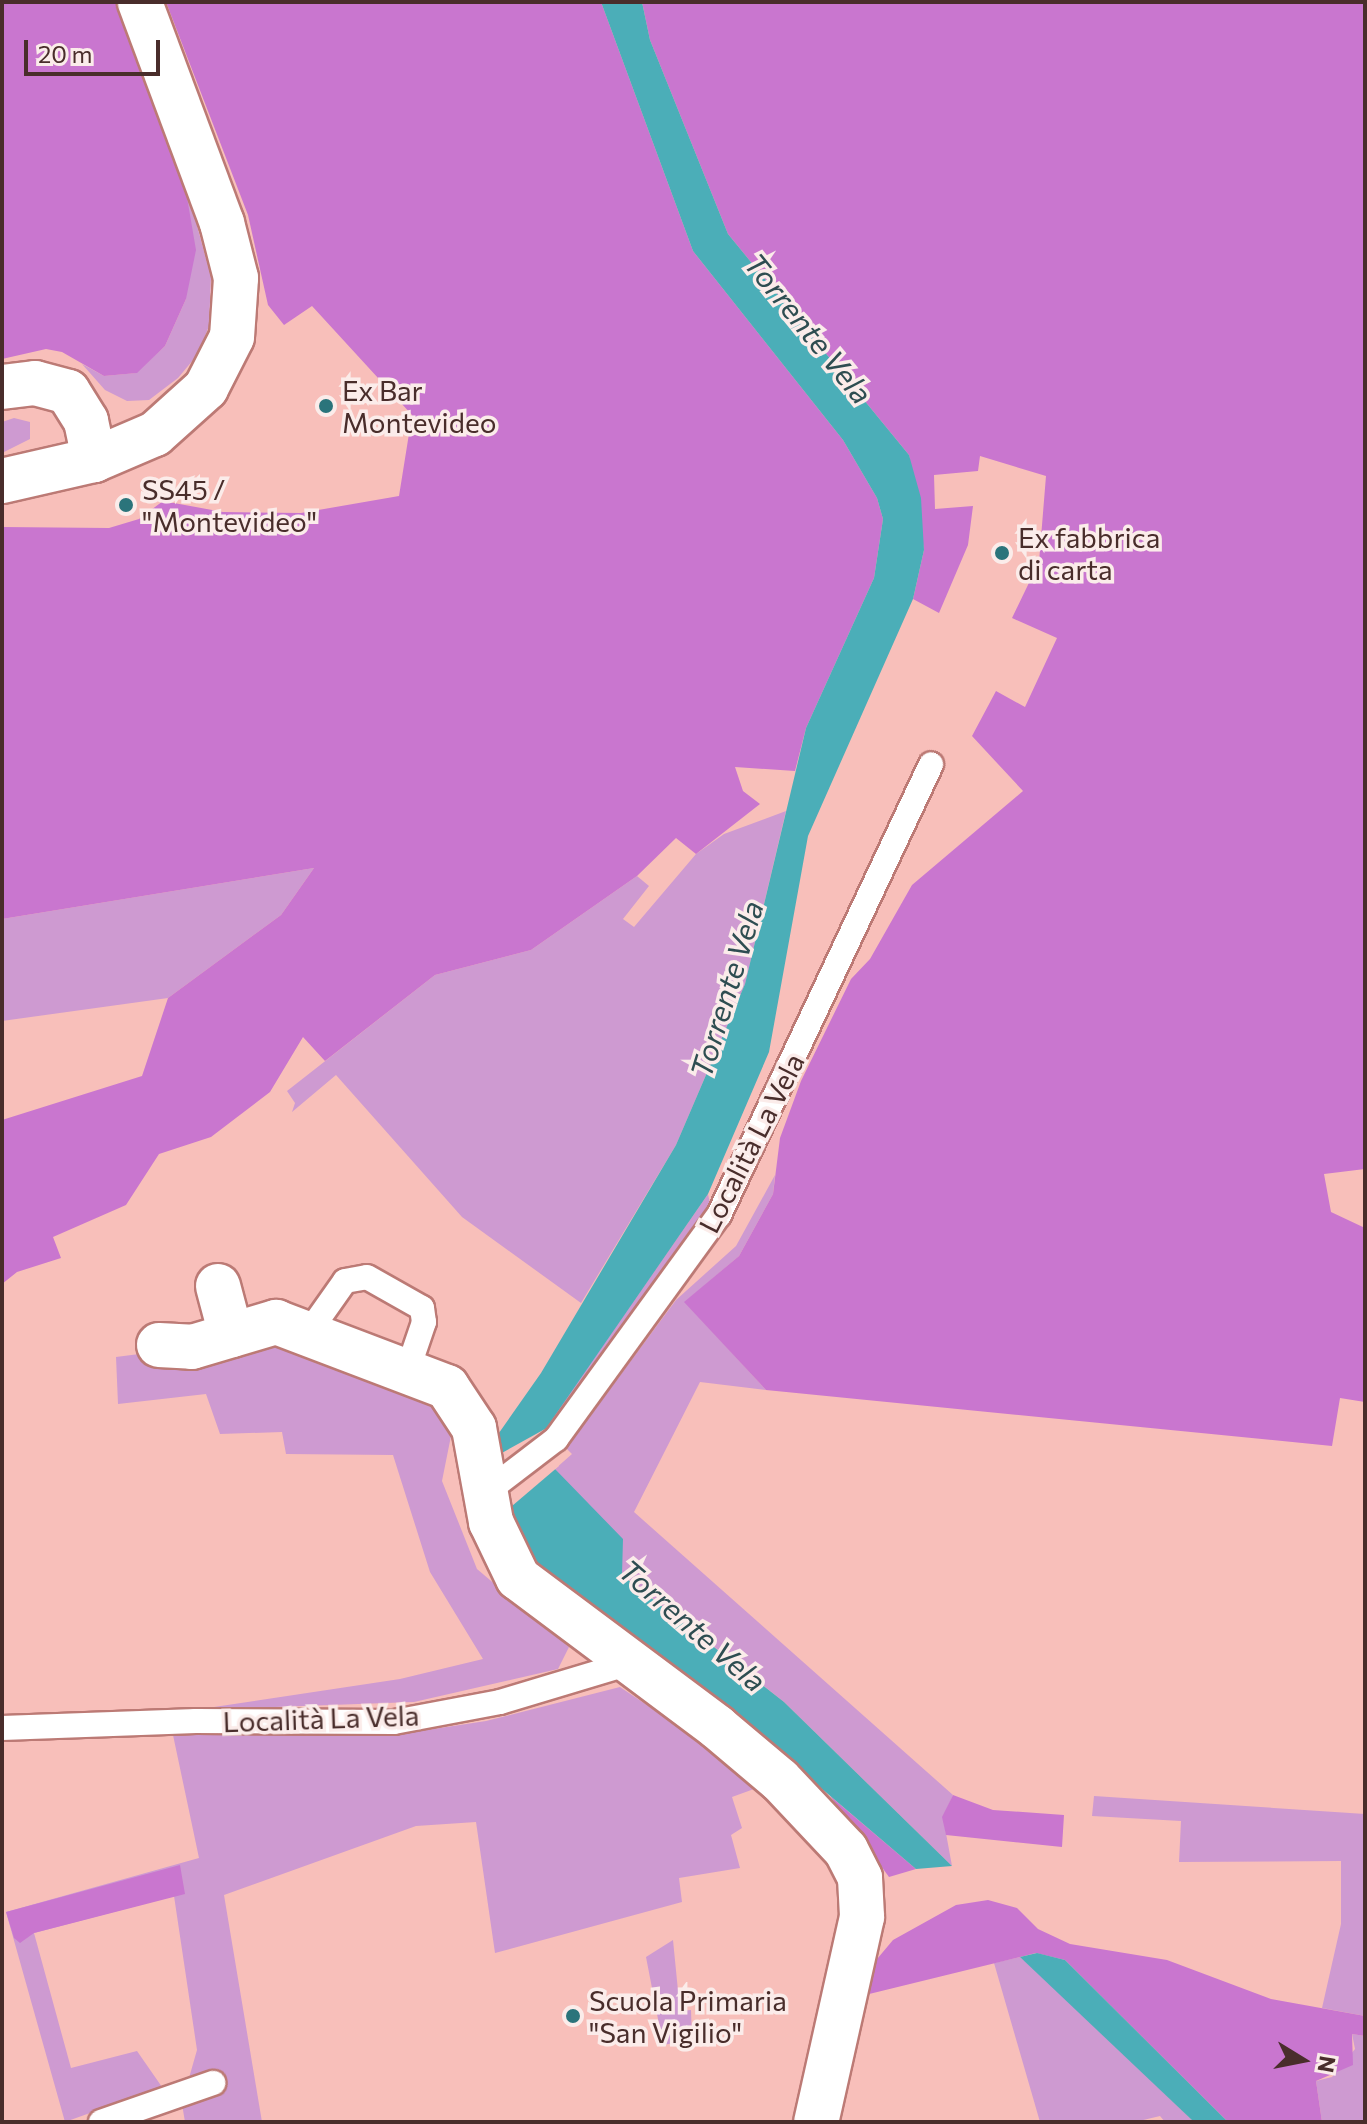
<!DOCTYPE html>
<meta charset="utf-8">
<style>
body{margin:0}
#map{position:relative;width:1367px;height:2124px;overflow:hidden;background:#f8bfba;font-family:Commissioner,sans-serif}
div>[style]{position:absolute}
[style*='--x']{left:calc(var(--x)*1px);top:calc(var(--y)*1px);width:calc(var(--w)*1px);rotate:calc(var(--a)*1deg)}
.green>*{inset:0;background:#ce9ad1}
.forest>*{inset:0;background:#c976cf}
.water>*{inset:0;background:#4baeb8}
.pier>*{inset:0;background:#f8bfba}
.roads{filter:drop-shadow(2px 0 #bc7a75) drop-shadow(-2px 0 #bc7a75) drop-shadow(0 2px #bc7a75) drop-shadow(0 -2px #bc7a75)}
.service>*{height:24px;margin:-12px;padding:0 12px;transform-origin:12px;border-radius:12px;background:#fff}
.minor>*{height:44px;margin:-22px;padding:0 22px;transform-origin:22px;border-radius:22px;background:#fff}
.tertiary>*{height:44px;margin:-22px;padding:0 22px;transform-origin:22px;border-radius:22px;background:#fff}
.primary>*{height:44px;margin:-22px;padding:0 22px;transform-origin:22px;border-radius:22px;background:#fff}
.dots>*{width:22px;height:22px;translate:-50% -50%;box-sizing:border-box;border:4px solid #fbecea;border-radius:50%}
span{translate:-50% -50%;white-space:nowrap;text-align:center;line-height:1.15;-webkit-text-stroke:7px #fbecea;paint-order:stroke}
.poi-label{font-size:28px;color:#492d2b}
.left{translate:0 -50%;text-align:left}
.street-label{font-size:28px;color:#492d2b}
.water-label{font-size:30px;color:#2e4d51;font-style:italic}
.frame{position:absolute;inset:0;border:4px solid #492d2b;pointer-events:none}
.north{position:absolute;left:1263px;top:2020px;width:80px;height:80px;-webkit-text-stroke:6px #fbecea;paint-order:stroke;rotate:100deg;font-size:22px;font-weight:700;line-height:32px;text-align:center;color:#492d2b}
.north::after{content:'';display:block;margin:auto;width:28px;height:36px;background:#492d2b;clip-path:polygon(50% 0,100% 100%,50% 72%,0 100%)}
.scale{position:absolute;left:24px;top:40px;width:136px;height:36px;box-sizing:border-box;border:4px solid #492d2b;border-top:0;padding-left:10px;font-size:24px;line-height:28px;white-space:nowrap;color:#492d2b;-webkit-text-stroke:6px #fbecea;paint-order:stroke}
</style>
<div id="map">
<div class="green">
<div style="clip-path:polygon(183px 174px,211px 277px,209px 326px,198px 354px,178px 378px,149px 400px,127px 401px,105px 390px,82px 364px,104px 376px,136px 373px,165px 346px,186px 299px)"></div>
<div style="clip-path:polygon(14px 418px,30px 422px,30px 439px,2px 453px,2px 422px)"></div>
<div style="clip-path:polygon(786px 811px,745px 984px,676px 1145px,581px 1303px,462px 1217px,336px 1075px,292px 1112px,295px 1103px,287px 1091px,435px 975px,531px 950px,637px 876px,649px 886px,623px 919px,634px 927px,696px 854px,724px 834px)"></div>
<div style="clip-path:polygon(314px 868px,281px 915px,168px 998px,2px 1021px,2px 919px)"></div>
<div style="clip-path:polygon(775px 1175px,773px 1194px,739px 1256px,685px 1302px,766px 1390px,700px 1382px,634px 1512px,953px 1795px,943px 1817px,952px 1866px,784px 1702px,622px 1574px,555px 1469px,572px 1454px,566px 1448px,676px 1300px,736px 1246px)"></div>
<div style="clip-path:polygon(708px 1194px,711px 1208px,551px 1435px,545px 1429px)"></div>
<div style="clip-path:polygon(287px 1335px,438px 1397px,453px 1426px,442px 1481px,477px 1569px,569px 1647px,558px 1669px,414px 1702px,194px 1710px,400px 1679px,483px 1659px,430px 1572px,393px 1455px,286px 1454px,282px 1432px,220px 1434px,206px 1394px,118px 1404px,116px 1357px)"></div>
<div style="clip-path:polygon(620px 1687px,699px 1740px,754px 1789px,732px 1797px,742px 1828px,731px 1835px,740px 1868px,679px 1878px,682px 1902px,495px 1953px,476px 1822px,416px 1826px,224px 1895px,262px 2122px,185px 2122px,182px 2104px,222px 2091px,218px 2069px,189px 2078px,197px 2050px,174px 1896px,34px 1933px,71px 2068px,137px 2051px,162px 2087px,65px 2122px,6px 1912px,199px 1858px,173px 1735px,394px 1735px,486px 1721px)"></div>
<div style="clip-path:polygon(1094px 1796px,1365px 1814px,1365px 2016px,1322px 2008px,1341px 1924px,1341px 1861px,1179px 1862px,1181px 1821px,1092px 1816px)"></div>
<div style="clip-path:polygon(673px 1940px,680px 2011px,691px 2010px,692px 2040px,663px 2045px,646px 1957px)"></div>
<div style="clip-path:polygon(1020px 1957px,1045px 1978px,1194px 2122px,1165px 2122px,1160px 2116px,1135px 2122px,1040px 2122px,994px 1963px)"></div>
<div style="clip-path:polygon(1352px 2034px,1365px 2036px,1365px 2122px,1322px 2122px,1316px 2081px,1332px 2077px,1355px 2049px)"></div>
</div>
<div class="forest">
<div style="clip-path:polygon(2px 2px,120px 2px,183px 174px,196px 250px,186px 299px,165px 346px,137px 373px,104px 376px,62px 352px,46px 349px,2px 359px)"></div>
<div style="clip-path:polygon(166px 2px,601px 2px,693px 251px,843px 440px,877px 498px,883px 519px,874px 578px,806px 728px,795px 771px,735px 767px,743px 791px,760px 804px,696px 854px,676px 838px,637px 876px,531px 950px,435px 975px,325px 1061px,303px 1037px,270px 1092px,211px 1137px,159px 1154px,126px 1205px,53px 1237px,61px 1258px,17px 1272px,2px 1284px,2px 1120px,142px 1076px,168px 998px,281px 915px,314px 868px,2px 919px,2px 527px,109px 528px,139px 519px,163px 501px,223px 512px,301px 513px,399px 496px,412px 415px,312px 306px,284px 325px,268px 305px,248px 215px)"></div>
<div style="clip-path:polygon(642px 2px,1365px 2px,1365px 1169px,1324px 1174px,1331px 1212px,1365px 1228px,1365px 1402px,1340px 1398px,1332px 1446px,766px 1390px,684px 1302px,739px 1256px,773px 1194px,780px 1138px,801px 1081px,851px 979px,870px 959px,912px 885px,1023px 791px,972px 736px,996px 691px,1025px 707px,1057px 638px,1012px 618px,1039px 562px,1046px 476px,980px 456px,978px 471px,934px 475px,935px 509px,973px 506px,968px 545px,939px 613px,913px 599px,924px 550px,909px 455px,728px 234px,650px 40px)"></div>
<div style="clip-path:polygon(953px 1795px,993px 1810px,1064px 1815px,1062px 1847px,946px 1835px,942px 1817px)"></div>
<div style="clip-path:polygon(830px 1796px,916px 1869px,889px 1877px)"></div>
<div style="clip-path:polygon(180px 1865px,185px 1894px,34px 1933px,20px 1943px,14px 1938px,6px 1912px)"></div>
<div style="clip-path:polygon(988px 1900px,1017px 1908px,1038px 1929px,1070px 1944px,1167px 1960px,1271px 1999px,1365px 2016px,1365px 2036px,1352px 2034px,1353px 2065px,1316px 2081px,1322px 2122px,1228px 2122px,1065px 1960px,1036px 1953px,861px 1996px,867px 1971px,893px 1940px,956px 1905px)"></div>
</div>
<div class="water">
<div style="clip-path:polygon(601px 2px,642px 2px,650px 40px,728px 234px,909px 455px,921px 498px,924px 550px,913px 599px,808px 836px,769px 1052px,708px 1194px,545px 1430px,555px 1469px,623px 1539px,622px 1575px,784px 1702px,952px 1866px,916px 1869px,700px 1685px,538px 1573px,515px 1521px,494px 1440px,541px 1373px,676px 1145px,745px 984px,806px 728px,874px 578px,883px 519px,877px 498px,843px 440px,693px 251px)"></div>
<div style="clip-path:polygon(1037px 1953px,1065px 1960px,1228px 2122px,1194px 2122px,1020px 1957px)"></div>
</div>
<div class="pier">
<div style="clip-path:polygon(545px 1429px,559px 1466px,512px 1506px,500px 1454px)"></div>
</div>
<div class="roads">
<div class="service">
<div style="--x:309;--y:1332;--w:62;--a:-54.8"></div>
<div style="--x:345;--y:1281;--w:22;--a:-10"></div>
<div style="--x:367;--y:1277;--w:63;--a:29.4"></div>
<div style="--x:422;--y:1308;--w:14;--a:82"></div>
<div style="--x:424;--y:1322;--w:53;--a:108.8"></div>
<div style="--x:484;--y:1494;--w:91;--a:-37.4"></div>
<div style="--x:556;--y:1439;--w:277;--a:-54"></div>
<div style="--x:719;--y:1215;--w:498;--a:-64.8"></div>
<div style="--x:2;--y:1728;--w:194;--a:-2.1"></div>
<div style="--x:196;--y:1721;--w:198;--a:0.3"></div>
<div style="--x:394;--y:1722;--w:108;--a:-10.7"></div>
<div style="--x:500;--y:1702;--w:139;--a:-16.7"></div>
<div style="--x:101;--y:2122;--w:119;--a:-19.2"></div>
</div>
<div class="minor">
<div style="--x:218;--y:1286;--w:51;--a:75.1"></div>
<div style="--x:159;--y:1345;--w:33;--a:3"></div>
<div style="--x:192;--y:1347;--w:88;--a:-16.6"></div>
<div style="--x:276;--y:1322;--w:183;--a:20.8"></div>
<div style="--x:447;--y:1387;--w:49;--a:56.6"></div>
<div style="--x:474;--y:1428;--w:96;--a:79.7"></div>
<div style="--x:491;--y:1522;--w:62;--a:64.3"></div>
<div style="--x:518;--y:1578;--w:249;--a:36.8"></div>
<div style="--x:717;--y:1727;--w:82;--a:40.1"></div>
<div style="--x:780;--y:1780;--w:96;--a:46.7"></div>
<div style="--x:846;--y:1850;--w:31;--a:63"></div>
<div style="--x:860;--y:1878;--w:39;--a:87"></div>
<div style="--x:862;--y:1917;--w:210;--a:102.6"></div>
</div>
<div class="tertiary">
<div style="--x:2;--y:387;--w:33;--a:-7"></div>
<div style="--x:35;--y:383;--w:34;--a:15"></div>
<div style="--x:68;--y:392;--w:34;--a:58"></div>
<div style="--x:86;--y:421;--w:40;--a:78"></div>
</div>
<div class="primary">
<div style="--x:2;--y:481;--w:94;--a:-12.9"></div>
<div style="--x:94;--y:460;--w:66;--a:-23.1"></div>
<div style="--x:155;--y:434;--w:69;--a:-42"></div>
<div style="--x:206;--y:388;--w:57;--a:-63"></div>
<div style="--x:232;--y:337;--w:59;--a:-86.1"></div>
<div style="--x:236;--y:278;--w:57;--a:-104.3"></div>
<div style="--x:222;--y:223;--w:236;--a:-110.4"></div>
</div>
</div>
<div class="dots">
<div style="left:326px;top:406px;background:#2b747b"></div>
<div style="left:126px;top:505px;background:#2b747b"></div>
<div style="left:1002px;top:553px;background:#2b747b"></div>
<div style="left:573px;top:2016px;background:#2b747b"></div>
</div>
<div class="poi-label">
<span class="left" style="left:342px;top:406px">Ex Bar<br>Montevideo</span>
<span class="left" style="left:142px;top:505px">SS45 /<br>"Montevideo"</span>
<span class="left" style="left:1018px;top:553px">Ex fabbrica<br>di carta</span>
<span class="left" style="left:589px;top:2016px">Scuola Primaria<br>"San Vigilio"</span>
</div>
<div class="street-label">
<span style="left:751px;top:1143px;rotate:-63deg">Località La Vela</span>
<span style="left:321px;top:1718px;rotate:-2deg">Località La Vela</span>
</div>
<div class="water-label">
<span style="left:809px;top:328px;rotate:51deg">Torrente Vela</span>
<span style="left:726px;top:989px;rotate:-73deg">Torrente Vela</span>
<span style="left:693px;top:1625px;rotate:41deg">Torrente Vela</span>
</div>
<div class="frame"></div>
<div class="north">N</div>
<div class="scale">20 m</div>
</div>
